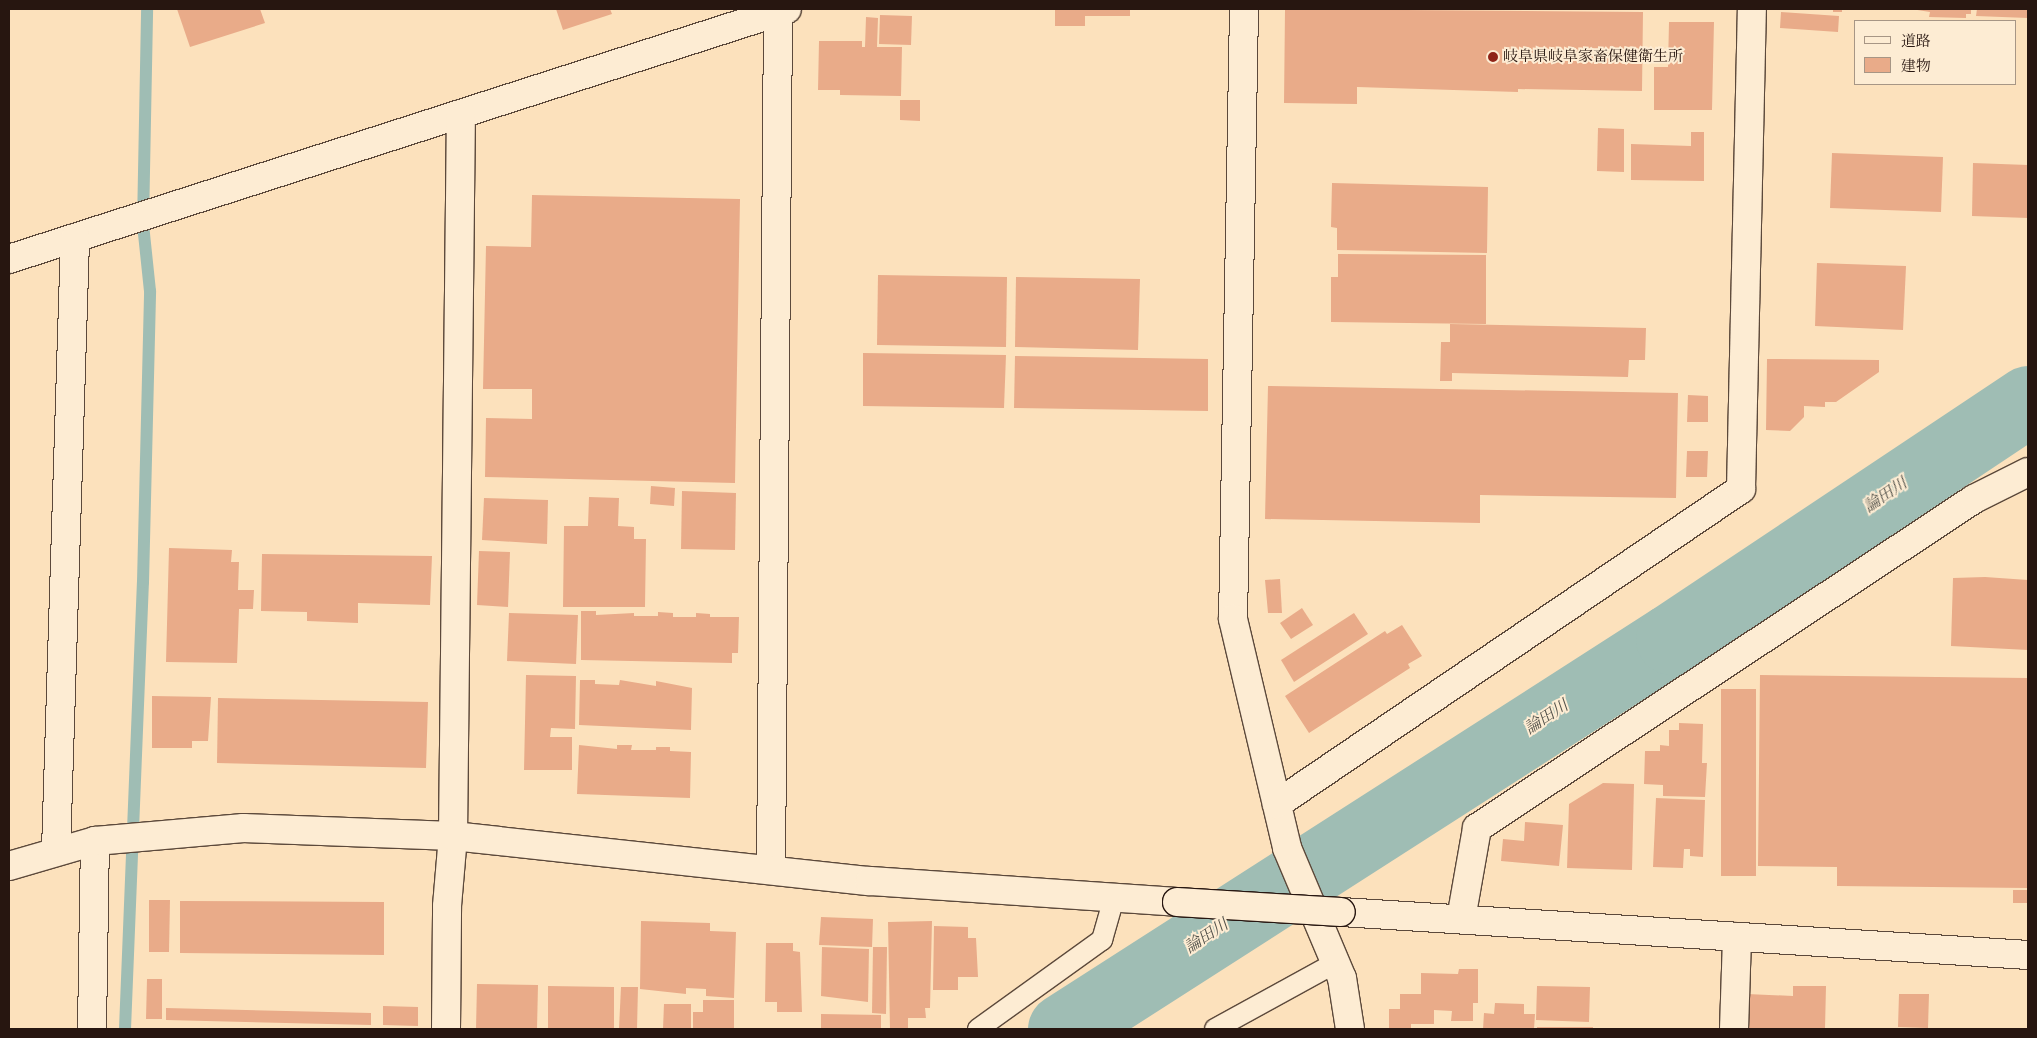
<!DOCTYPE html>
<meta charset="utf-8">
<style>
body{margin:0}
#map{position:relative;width:2037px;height:1038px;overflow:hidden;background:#fce1bc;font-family:"IM FELL English","Noto Serif JP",serif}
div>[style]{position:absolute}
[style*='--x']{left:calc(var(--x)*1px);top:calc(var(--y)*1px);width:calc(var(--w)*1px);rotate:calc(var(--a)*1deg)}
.stream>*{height:12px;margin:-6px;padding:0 6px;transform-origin:6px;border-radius:6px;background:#9fbdb4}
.river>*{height:71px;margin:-35.5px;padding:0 35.5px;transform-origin:35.5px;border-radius:35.5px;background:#9fbdb4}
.building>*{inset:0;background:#e9ab89}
.roads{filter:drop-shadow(1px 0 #5c493b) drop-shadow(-1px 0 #5c493b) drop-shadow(0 1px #5c493b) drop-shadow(0 -1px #5c493b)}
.lane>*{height:20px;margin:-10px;padding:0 10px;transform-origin:10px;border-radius:10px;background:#fdecd3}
.street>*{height:28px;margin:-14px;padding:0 14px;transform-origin:14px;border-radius:14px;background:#fdecd3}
.secondary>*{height:28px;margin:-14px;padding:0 14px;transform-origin:14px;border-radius:14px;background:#fdecd3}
.bridges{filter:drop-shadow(1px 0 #271610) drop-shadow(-1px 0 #271610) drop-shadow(0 1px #271610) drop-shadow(0 -1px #271610)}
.secondary-bridge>*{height:28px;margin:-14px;padding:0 14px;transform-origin:14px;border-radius:14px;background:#fdecd3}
.dots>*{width:14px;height:14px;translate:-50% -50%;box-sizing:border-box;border:2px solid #fdecd3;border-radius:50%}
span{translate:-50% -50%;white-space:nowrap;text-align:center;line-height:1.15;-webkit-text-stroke:4px #fdecd3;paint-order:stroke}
.poi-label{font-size:15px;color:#271610}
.left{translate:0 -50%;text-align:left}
.water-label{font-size:16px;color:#515049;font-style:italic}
.frame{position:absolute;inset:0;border:10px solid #271610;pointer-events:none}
.legend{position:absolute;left:1854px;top:20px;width:162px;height:65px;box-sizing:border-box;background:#fdecd3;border:1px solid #a79685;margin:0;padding:6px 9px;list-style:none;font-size:15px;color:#271610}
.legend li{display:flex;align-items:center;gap:10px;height:25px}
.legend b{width:25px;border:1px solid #a79685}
</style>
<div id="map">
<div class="stream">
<div style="--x:125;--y:1029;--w:447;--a:-87.7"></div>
<div style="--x:143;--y:582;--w:291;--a:-88.6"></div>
<div style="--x:150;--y:291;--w:67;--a:-96"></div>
<div style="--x:143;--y:224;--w:215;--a:-88.9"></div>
</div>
<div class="river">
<div style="--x:1063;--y:1029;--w:722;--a:-32.68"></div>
<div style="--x:1671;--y:639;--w:429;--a:-33.7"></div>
</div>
<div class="building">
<div style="clip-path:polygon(177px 9px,260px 9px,265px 23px,190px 47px)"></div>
<div style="clip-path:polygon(556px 9px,610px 9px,612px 14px,563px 30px)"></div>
<div style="clip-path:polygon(1055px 9px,1130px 9px,1130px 16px,1085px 16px,1085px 26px,1055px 26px)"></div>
<div style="clip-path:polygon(1285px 9px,1643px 12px,1642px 91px,1518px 89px,1518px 92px,1357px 87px,1357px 104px,1284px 103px)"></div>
<div style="clip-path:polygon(1833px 9px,1842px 9px,1842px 12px,1833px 12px)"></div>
<div style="clip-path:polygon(1911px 9px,1971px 9px,1971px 14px,1966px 14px,1966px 18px,1929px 17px,1930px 12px)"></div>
<div style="clip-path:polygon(1977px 9px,2028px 9px,2028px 18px,1976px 16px)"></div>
<div style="clip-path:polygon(1781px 12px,1839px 16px,1838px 32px,1780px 28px)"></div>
<div style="clip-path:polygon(880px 15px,912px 16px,911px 45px,879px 44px)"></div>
<div style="clip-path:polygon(866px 17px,878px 18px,877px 47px,902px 47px,901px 96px,840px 95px,840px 90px,818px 90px,819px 41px,862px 41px,862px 47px,865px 47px)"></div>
<div style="clip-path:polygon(1669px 22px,1714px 22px,1712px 110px,1654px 110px,1654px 67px,1668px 67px)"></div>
<div style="clip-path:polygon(900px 100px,920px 100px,920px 121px,900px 120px)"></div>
<div style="clip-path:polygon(1598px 128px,1624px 129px,1624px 172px,1597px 171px)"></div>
<div style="clip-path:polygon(1691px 132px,1704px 132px,1704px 181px,1631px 180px,1631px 144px,1691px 146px)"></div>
<div style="clip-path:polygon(1832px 153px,1943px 157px,1941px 212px,1830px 208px)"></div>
<div style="clip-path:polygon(1973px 163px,2028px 165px,2028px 218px,1972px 216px)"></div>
<div style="clip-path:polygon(1332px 183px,1488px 187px,1487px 253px,1337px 250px,1337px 228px,1331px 227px)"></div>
<div style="clip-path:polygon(532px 195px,740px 199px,735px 483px,485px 477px,486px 418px,532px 419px,532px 389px,483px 389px,486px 246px,531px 247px)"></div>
<div style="clip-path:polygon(1338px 254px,1486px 255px,1486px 324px,1331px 322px,1331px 277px,1338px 277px)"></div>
<div style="clip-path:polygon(1817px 263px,1906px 266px,1903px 330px,1815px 326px)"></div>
<div style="clip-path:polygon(878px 275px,1007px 277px,1006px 347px,877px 345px)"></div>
<div style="clip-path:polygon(1016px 277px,1140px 279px,1138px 350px,1015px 347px)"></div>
<div style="clip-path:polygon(1450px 324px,1646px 328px,1645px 360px,1629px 360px,1628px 377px,1452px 373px,1452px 381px,1440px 381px,1441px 342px,1450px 342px)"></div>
<div style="clip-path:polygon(863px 353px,1006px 355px,1004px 408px,863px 406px)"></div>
<div style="clip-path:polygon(1015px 356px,1208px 359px,1208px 411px,1014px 408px)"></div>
<div style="clip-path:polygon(1767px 359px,1879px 360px,1879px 372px,1836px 402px,1825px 402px,1825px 407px,1804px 406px,1804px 417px,1790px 431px,1766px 430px)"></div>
<div style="clip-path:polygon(1268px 386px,1678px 393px,1676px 498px,1480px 495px,1480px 523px,1265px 519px)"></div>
<div style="clip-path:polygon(1688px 395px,1708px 396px,1708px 422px,1687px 422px)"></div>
<div style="clip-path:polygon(1687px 451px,1708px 451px,1707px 477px,1686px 477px)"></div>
<div style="clip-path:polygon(651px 486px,675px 488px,674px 506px,650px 504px)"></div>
<div style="clip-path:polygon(682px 491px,736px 493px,735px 550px,681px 549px)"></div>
<div style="clip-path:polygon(589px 497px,619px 498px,618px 526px,634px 527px,634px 539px,646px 539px,645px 607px,563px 607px,564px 526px,588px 526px)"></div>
<div style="clip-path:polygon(484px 498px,548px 500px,547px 544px,482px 540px)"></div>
<div style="clip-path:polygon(169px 548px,232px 550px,231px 562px,239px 562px,238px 590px,254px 590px,253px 609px,239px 609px,237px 663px,166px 662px)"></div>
<div style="clip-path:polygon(479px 551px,510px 552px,508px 607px,477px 605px)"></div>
<div style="clip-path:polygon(262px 554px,432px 556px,430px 605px,358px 603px,358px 623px,307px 621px,307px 612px,261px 611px)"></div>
<div style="clip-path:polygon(1985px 577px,2028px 580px,2028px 650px,1951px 646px,1953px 578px)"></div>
<div style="clip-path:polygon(1280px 579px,1282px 613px,1268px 613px,1265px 580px)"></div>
<div style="clip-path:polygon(1302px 608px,1313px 625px,1291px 639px,1280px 623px)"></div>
<div style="clip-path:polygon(581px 611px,596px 611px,596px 615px,634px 613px,634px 616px,658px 616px,658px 612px,673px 613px,673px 617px,696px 617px,696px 613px,710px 614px,710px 617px,739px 617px,738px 653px,732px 653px,732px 663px,581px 660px)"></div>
<div style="clip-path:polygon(509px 613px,578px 615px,576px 664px,507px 661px)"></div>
<div style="clip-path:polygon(1354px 613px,1368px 634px,1294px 682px,1281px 660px)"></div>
<div style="clip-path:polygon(1402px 625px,1422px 656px,1408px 664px,1410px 668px,1309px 733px,1285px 696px,1385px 631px,1387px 634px)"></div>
<div style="clip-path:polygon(526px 675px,576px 676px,575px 729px,551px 728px,550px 737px,572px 737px,572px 770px,524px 770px)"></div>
<div style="clip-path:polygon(1760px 675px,2028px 678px,2028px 888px,1837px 886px,1837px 867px,1758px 866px)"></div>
<div style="clip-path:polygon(580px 680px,595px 680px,595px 684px,619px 685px,620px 680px,656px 686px,656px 681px,692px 688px,691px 730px,579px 725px)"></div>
<div style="clip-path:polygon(1721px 689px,1756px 689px,1756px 876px,1721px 876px)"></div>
<div style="clip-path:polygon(152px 696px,211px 697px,208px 741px,192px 741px,192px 748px,152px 748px)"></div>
<div style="clip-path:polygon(218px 698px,428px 702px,426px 768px,217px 763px)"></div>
<div style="clip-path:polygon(1679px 723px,1703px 724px,1702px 763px,1707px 763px,1705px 797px,1663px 796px,1663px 785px,1644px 784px,1645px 751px,1660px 751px,1660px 745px,1669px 746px,1669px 730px,1679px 730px)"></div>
<div style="clip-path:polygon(579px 745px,617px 749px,617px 745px,632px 745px,631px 750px,656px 750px,656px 747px,670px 747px,670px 751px,691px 752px,690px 798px,577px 794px)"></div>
<div style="clip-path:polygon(1603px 783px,1634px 784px,1632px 870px,1567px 868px,1569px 804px)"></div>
<div style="clip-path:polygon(1656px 798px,1705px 800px,1703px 857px,1690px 856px,1690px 849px,1684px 849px,1683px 868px,1653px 867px)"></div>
<div style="clip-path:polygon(1525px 822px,1563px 825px,1559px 866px,1501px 861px,1503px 839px,1524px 841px)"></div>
<div style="clip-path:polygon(2013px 890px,2028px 890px,2028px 903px,2013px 903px)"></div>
<div style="clip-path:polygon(149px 900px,170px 900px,169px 952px,149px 952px)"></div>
<div style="clip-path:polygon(180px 901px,384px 902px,384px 955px,180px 953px)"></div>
<div style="clip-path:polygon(821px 917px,873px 919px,872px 947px,819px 945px)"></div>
<div style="clip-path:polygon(641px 921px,710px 923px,710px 931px,736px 932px,734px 998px,706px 996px,706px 989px,686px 988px,686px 994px,640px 989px)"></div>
<div style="clip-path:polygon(932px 921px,930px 1008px,925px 1008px,926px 1018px,908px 1018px,908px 1029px,890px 1029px,888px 922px)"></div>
<div style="clip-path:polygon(934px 926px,968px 927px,968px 938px,976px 938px,978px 977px,958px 977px,958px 990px,933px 990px)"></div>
<div style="clip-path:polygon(766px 943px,793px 943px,793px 951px,800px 952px,802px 1012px,777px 1012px,777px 1002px,765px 1002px)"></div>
<div style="clip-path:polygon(822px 947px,869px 949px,868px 1002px,821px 996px)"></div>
<div style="clip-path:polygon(873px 947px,887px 947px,886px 1014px,872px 1013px)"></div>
<div style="clip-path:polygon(1459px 969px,1478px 969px,1478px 1003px,1473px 1003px,1473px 1021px,1451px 1021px,1452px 1011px,1434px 1010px,1434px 1024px,1411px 1024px,1411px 1029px,1389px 1029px,1389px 1009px,1400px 1009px,1400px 994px,1421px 994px,1421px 973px,1458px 974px)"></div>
<div style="clip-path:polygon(147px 979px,162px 979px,162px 1019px,146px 1019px)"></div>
<div style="clip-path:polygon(477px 984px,538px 985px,537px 1029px,476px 1029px)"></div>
<div style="clip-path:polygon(548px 986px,614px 987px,614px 1029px,548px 1029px)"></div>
<div style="clip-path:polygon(1537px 986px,1590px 987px,1589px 1022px,1536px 1020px)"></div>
<div style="clip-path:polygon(1793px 986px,1826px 986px,1825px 1029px,1746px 1029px,1747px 994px,1793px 996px)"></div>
<div style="clip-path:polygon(621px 987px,638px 987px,637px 1029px,619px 1029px)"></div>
<div style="clip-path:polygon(1899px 994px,1929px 994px,1928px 1028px,1898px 1027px)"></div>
<div style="clip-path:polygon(703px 1000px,734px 1000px,734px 1029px,693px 1029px,693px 1012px,703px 1012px)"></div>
<div style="clip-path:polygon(1495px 1003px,1524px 1004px,1524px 1014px,1535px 1014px,1534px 1029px,1483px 1029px,1484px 1013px,1494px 1014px)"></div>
<div style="clip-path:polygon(664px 1004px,691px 1004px,691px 1029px,663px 1029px)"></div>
<div style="clip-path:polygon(383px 1006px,418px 1007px,418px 1026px,383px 1025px)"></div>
<div style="clip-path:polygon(166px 1008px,371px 1013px,371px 1025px,166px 1020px)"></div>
<div style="clip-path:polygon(821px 1014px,881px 1015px,881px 1029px,821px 1029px)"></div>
<div style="clip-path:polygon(1537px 1027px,1593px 1027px,1593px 1029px,1537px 1029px)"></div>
</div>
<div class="roads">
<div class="lane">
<div style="--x:978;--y:1029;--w:153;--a:-35.7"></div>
<div style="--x:1102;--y:940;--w:44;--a:-74.1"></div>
<div style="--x:1215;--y:1029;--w:137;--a:-28.8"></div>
</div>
<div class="street">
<div style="--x:1244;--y:9;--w:610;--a:91.03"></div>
<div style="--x:1233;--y:619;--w:235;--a:76.7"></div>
<div style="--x:1287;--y:848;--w:141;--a:67.1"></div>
<div style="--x:1342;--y:978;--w:52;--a:81.1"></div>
<div style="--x:9;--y:259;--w:817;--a:-17.81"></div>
<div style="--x:1277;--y:804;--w:561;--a:-34.17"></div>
<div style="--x:1741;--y:489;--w:480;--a:-88.7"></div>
<div style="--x:771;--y:870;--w:858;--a:-89.53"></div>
<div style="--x:1461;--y:919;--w:92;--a:-80"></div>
<div style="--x:1477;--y:828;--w:596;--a:-33.5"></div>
<div style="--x:1974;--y:499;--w:60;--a:-26.6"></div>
<div style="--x:92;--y:1029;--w:188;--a:-89.1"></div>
<div style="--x:446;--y:1029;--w:123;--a:-89.5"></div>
<div style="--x:447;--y:906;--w:70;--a:-85.1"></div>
<div style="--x:453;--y:836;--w:722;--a:-89.37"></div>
<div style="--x:1734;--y:1029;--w:92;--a:-88.1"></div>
</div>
<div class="secondary">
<div style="--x:56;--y:851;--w:613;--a:-88.22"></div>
<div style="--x:9;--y:866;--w:90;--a:-16.2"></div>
<div style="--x:95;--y:841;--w:149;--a:-5"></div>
<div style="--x:243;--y:828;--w:210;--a:2.2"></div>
<div style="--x:453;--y:836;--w:419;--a:6.2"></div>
<div style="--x:870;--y:881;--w:308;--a:3.9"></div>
<div style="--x:1341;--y:912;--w:688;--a:3.58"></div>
</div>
</div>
<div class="bridges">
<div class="secondary-bridge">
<div style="--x:1177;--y:902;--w:164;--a:3.5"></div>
</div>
</div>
<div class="dots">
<div style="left:1493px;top:57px;background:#8f2418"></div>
</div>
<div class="poi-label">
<span class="left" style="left:1503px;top:57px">岐阜県岐阜家畜保健衛生所</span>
</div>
<div class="water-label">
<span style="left:1886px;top:496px;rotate:-34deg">論田川</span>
<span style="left:1547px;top:718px;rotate:-33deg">論田川</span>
<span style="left:1207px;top:937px;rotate:-33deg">論田川</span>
</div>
<div class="frame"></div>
<ul class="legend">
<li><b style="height:6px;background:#fdecd3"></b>道路</li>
<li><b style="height:14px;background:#e9ab89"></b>建物</li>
</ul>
</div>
